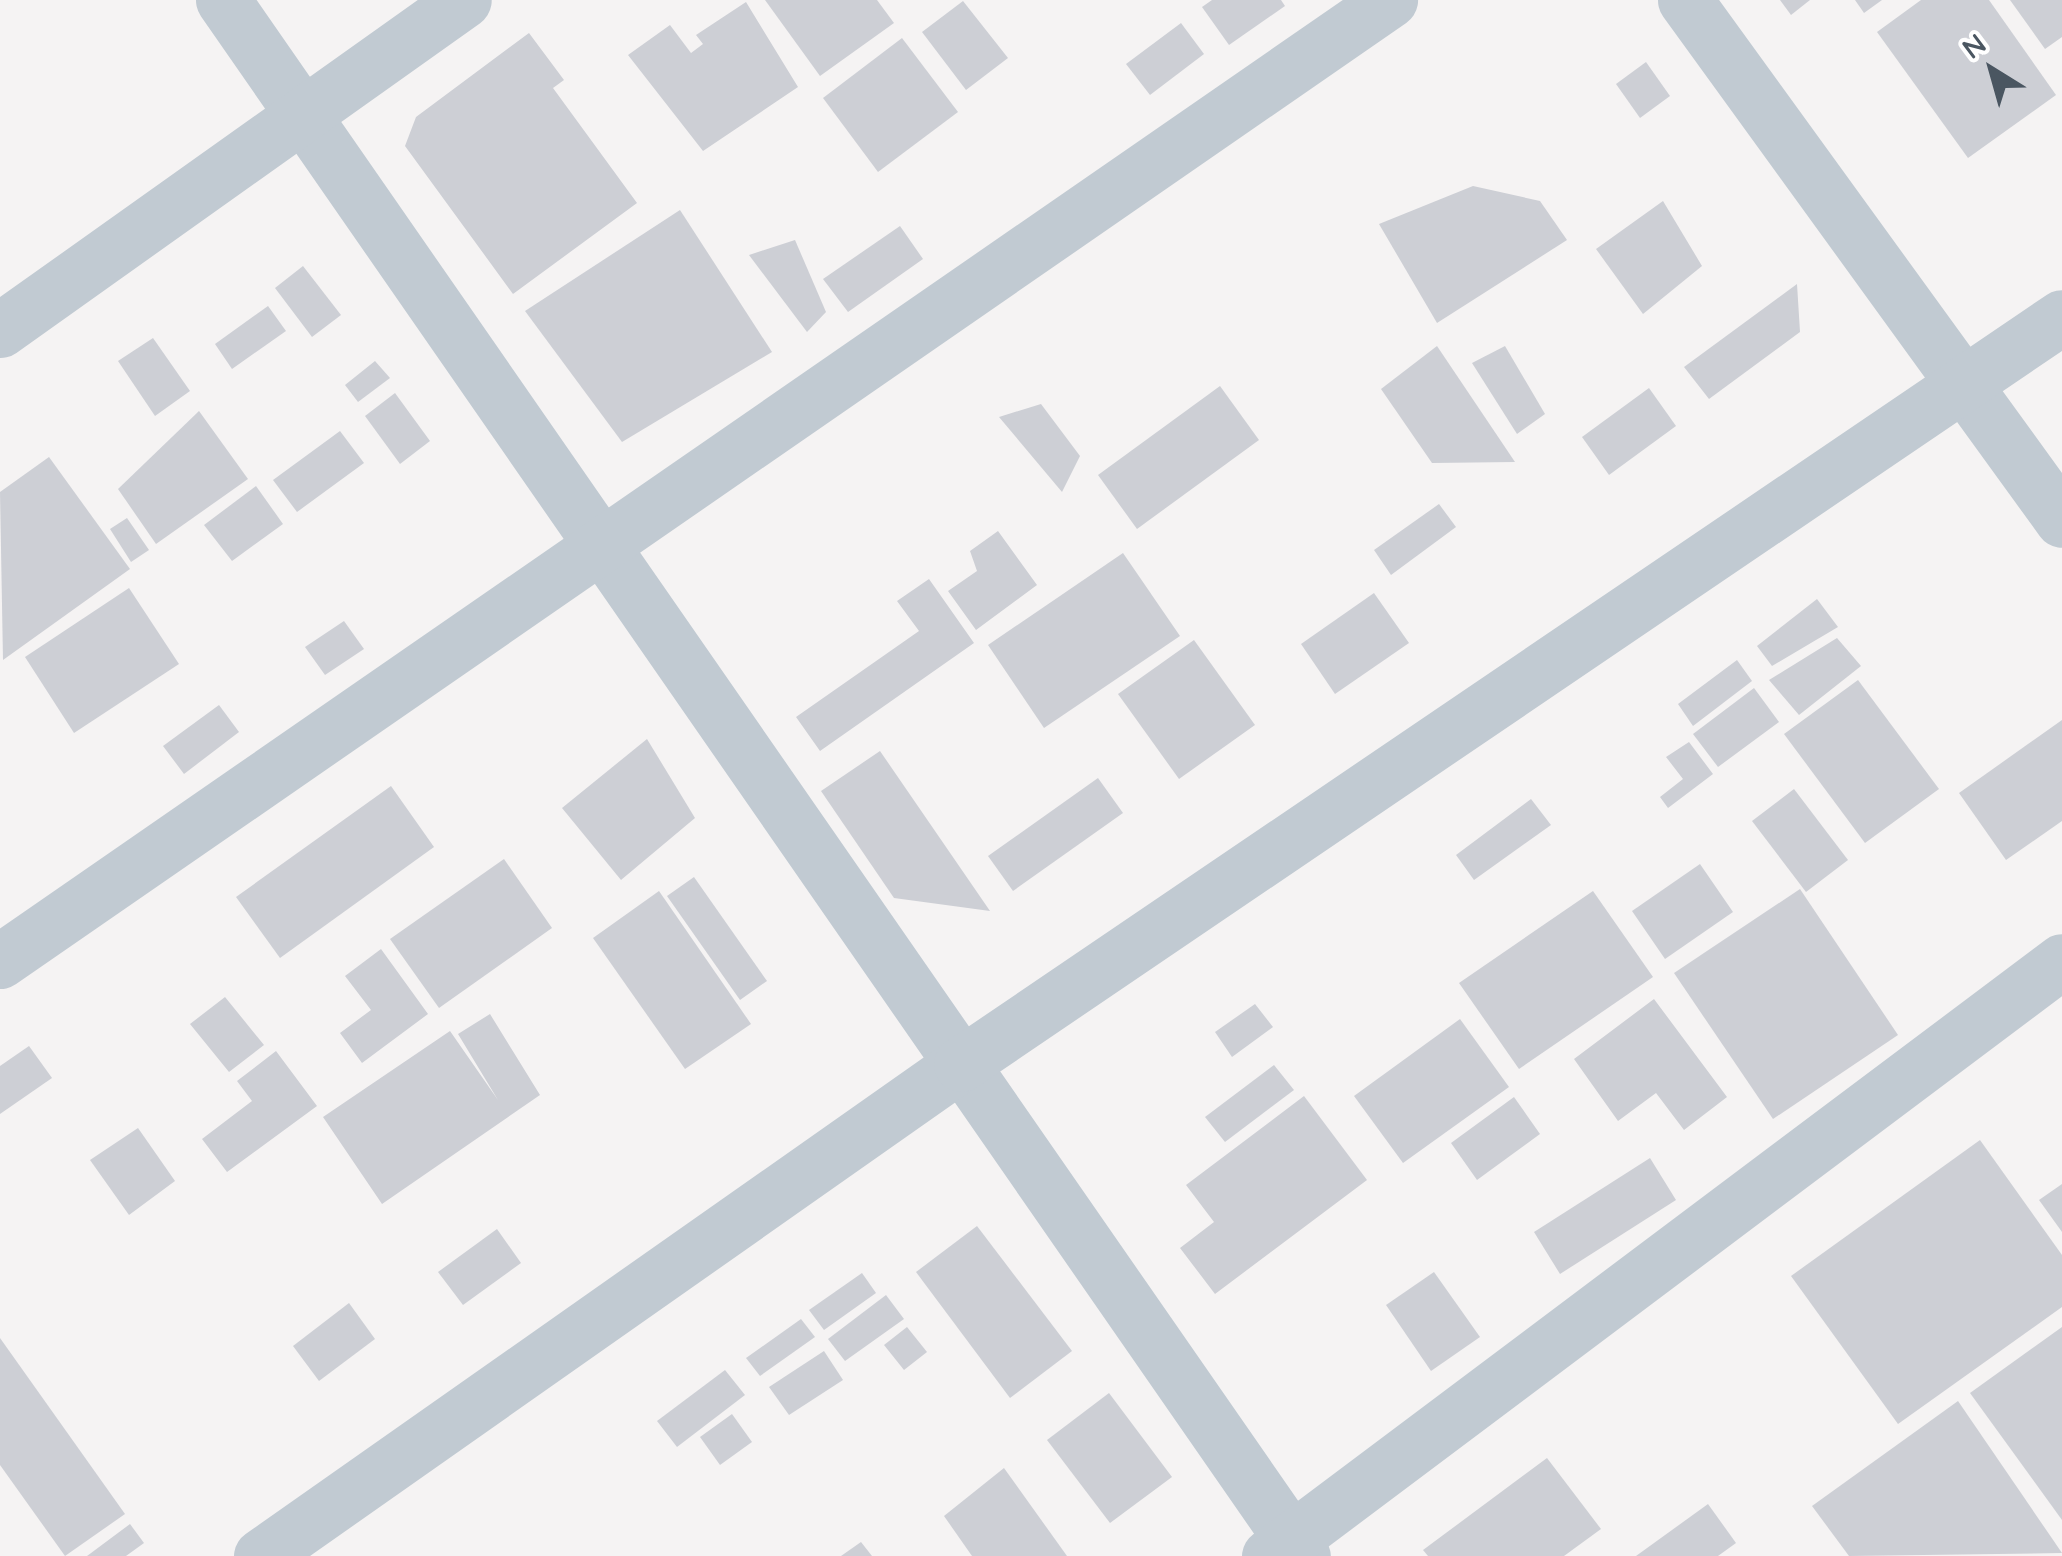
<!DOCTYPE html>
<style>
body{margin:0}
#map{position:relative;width:2062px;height:1556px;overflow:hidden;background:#f5f3f3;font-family:Quicksand,sans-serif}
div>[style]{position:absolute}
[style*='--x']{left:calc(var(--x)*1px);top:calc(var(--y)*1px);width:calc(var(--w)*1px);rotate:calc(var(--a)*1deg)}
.building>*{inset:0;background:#cdcfd5}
.minor>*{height:55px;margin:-27.5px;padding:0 27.5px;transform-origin:27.5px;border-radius:27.5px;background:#c1cad2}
span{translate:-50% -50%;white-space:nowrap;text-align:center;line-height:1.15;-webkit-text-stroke:8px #fff;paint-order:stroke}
.north{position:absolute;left:1942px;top:20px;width:100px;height:100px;-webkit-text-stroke:8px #fff;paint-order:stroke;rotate:323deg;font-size:28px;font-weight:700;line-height:40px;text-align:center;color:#4a5661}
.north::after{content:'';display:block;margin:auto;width:35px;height:45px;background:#4a5661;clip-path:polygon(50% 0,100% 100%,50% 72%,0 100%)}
</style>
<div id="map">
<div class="building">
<div style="clip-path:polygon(765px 0,877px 0,894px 23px,820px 76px)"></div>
<div style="clip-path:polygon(1212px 0,1281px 0,1285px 6px,1229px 45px,1202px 7px)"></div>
<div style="clip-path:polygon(1780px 0,1810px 0,1791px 15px)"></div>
<div style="clip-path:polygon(1855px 0,1882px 0,1864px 13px)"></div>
<div style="clip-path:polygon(1921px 0,1989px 0,2056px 95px,1968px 158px,1877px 32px)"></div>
<div style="clip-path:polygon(2010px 0,2062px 0,2062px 37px,2045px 49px)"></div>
<div style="clip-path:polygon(963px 1px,1008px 58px,966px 90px,922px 32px)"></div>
<div style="clip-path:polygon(746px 2px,798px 87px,703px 151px,628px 55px,670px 25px,691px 53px,703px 44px,696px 35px)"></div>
<div style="clip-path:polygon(1181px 23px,1204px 54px,1150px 95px,1126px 64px)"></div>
<div style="clip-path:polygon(529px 33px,564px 80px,553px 88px,637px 203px,513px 294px,405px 146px,416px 117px)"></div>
<div style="clip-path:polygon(902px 38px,958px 112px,878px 172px,823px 98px)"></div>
<div style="clip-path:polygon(1646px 62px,1670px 96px,1640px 118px,1616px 84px)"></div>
<div style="clip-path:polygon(1473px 186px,1540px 201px,1567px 240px,1437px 323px,1379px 224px)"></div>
<div style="clip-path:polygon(1663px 201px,1702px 266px,1643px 314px,1596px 249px)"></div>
<div style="clip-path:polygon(680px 210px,772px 352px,622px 442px,525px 311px)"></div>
<div style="clip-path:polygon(900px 226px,923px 259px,848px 312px,823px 279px)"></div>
<div style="clip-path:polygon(795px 240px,826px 312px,807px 332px,749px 255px)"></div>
<div style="clip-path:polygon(303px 266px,341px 315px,312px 337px,275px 288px)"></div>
<div style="clip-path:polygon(1797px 284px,1800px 332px,1709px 399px,1684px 367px)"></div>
<div style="clip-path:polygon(268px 306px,286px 331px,232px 369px,215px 344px)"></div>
<div style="clip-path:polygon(153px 338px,190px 391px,155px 416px,118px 361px)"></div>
<div style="clip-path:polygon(1437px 346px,1515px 462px,1432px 463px,1381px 389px)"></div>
<div style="clip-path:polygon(1505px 346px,1545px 414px,1517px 434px,1472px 363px)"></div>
<div style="clip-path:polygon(375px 361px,390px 378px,358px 402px,345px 385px)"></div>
<div style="clip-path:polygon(1220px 386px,1259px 440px,1137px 529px,1098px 475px)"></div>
<div style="clip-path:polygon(1649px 388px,1676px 426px,1609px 475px,1582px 437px)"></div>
<div style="clip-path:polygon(395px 393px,430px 441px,400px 464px,365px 416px)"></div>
<div style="clip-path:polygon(1041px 404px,1080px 456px,1062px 492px,999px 417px)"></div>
<div style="clip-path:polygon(199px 411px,248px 479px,156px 544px,118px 489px)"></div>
<div style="clip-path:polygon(340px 431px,364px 463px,297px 512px,273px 480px)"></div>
<div style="clip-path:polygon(49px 457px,130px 569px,3px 660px,0 492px)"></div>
<div style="clip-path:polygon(256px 486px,283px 524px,232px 561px,204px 525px)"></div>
<div style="clip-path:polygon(1439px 504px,1456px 527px,1391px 575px,1374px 550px)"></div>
<div style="clip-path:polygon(127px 518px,149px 550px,131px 562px,110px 529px)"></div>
<div style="clip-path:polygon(998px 531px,1037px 585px,976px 630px,948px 591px,977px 571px,970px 551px)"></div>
<div style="clip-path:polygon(1123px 553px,1180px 636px,1044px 728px,988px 645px)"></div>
<div style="clip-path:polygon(929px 579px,974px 643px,820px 751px,796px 717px,919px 631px,897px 601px)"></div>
<div style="clip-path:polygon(129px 588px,179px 664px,74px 733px,25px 657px)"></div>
<div style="clip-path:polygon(1374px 593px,1409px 643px,1335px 694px,1301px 644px)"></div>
<div style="clip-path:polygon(1817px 599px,1838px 627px,1772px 666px,1757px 646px)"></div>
<div style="clip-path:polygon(344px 621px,364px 649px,325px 675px,305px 647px)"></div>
<div style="clip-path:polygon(1837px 638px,1861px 666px,1799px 715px,1769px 680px)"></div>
<div style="clip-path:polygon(1194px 640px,1255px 725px,1179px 779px,1118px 694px)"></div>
<div style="clip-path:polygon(1737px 660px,1752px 681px,1693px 726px,1678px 704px)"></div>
<div style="clip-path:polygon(1858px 680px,1939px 789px,1865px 843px,1784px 734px)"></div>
<div style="clip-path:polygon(1754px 688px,1779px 722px,1718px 767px,1693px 734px)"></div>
<div style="clip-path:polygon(219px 705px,239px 732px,184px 774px,163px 746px)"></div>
<div style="clip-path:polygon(2062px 720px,2062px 821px,2006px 860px,1959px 793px)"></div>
<div style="clip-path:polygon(647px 739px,695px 818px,621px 880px,562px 808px)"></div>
<div style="clip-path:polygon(1689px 742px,1713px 774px,1668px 808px,1660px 797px,1683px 779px,1666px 757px)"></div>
<div style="clip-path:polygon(880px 751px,990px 911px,894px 898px,821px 791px)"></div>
<div style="clip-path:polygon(1098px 778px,1123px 813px,1013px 891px,988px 856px)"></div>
<div style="clip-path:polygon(391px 786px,434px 847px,280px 958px,236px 897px)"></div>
<div style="clip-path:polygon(1794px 789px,1848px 860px,1806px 892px,1752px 821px)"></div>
<div style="clip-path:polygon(1531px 799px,1551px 825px,1474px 880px,1456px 855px)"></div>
<div style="clip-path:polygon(504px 859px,552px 928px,439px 1008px,390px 939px)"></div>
<div style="clip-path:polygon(1700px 864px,1733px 912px,1665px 959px,1632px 911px)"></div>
<div style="clip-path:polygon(694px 877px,767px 981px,740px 1000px,667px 896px)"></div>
<div style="clip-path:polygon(1800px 889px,1898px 1035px,1773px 1119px,1674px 973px)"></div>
<div style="clip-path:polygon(659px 891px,751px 1024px,685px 1069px,593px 938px)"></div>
<div style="clip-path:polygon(1593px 891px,1653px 977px,1519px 1069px,1459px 983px)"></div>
<div style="clip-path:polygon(381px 949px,428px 1014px,362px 1063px,340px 1033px,371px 1010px,345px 976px)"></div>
<div style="clip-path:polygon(225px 997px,264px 1045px,229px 1072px,190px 1024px)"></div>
<div style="clip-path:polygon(1654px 999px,1727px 1097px,1684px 1130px,1656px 1093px,1618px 1121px,1574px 1059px)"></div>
<div style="clip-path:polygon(1255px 1004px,1273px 1027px,1232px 1057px,1215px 1032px)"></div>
<div style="clip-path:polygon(490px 1014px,540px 1095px,382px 1204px,323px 1117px,450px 1031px,498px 1100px,458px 1034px)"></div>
<div style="clip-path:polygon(1460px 1019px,1509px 1087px,1403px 1163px,1354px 1096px)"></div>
<div style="clip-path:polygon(29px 1046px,52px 1078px,0 1114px,0 1066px)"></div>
<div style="clip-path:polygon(276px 1051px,317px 1106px,227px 1172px,202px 1139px,252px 1101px,237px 1081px)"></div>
<div style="clip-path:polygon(1274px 1065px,1294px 1090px,1225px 1142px,1205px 1117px)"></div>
<div style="clip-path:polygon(1304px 1096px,1367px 1180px,1215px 1294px,1180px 1248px,1214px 1222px,1186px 1185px)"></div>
<div style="clip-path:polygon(1514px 1097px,1540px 1134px,1477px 1180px,1451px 1143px)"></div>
<div style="clip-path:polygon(138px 1128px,175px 1181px,129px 1215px,90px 1160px)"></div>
<div style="clip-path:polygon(1980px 1140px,2062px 1255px,2062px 1307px,1898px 1424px,1791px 1276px)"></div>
<div style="clip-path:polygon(1650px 1158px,1676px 1200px,1560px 1274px,1534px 1232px)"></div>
<div style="clip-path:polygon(2062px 1184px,2062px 1232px,2039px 1200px)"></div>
<div style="clip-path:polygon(977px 1226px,1072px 1351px,1010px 1398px,916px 1272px)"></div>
<div style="clip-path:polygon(497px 1229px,521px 1263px,463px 1305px,438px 1272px)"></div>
<div style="clip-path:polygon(1434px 1272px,1480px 1337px,1431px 1371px,1386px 1305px)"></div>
<div style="clip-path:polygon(862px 1273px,876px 1293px,824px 1330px,809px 1310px)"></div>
<div style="clip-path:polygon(886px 1295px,904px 1319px,845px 1361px,828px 1339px)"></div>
<div style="clip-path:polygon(349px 1303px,375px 1339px,319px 1381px,293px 1346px)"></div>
<div style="clip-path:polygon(801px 1319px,815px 1337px,760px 1376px,746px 1358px)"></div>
<div style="clip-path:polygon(907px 1327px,927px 1352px,904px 1370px,884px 1345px)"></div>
<div style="clip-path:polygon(2062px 1327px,2062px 1520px,1970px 1393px)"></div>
<div style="clip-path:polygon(0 1338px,125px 1514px,65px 1556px,0 1465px)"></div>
<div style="clip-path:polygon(824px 1351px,843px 1380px,789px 1415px,769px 1387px)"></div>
<div style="clip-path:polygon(725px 1370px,745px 1395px,677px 1447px,657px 1421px)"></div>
<div style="clip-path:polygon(1109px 1393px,1172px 1477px,1110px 1523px,1047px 1440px)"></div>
<div style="clip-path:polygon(1958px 1401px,2062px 1553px,1849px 1556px,1812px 1506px)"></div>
<div style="clip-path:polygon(732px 1414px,752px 1442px,720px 1465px,700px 1437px)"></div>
<div style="clip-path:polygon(1547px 1458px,1601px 1529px,1564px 1556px,1428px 1556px,1423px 1550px)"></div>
<div style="clip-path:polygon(1004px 1468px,1067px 1556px,972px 1556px,944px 1516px)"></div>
<div style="clip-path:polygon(1708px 1504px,1736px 1543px,1718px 1556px,1636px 1556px)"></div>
<div style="clip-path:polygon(130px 1524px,144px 1543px,126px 1556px,87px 1556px)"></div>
<div style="clip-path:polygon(861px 1542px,872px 1556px,841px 1556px)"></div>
</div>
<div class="minor">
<div style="--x:223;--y:0;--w:1894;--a:55.24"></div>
<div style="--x:1685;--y:0;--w:642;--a:54.06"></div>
<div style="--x:0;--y:330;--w:569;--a:-35.42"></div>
<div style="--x:0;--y:961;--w:1690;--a:-34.66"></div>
<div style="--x:261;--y:1556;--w:856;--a:-35.1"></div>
<div style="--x:961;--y:1064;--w:1330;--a:-34.16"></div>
<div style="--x:1269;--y:1556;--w:991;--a:-36.88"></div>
</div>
<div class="north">N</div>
</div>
